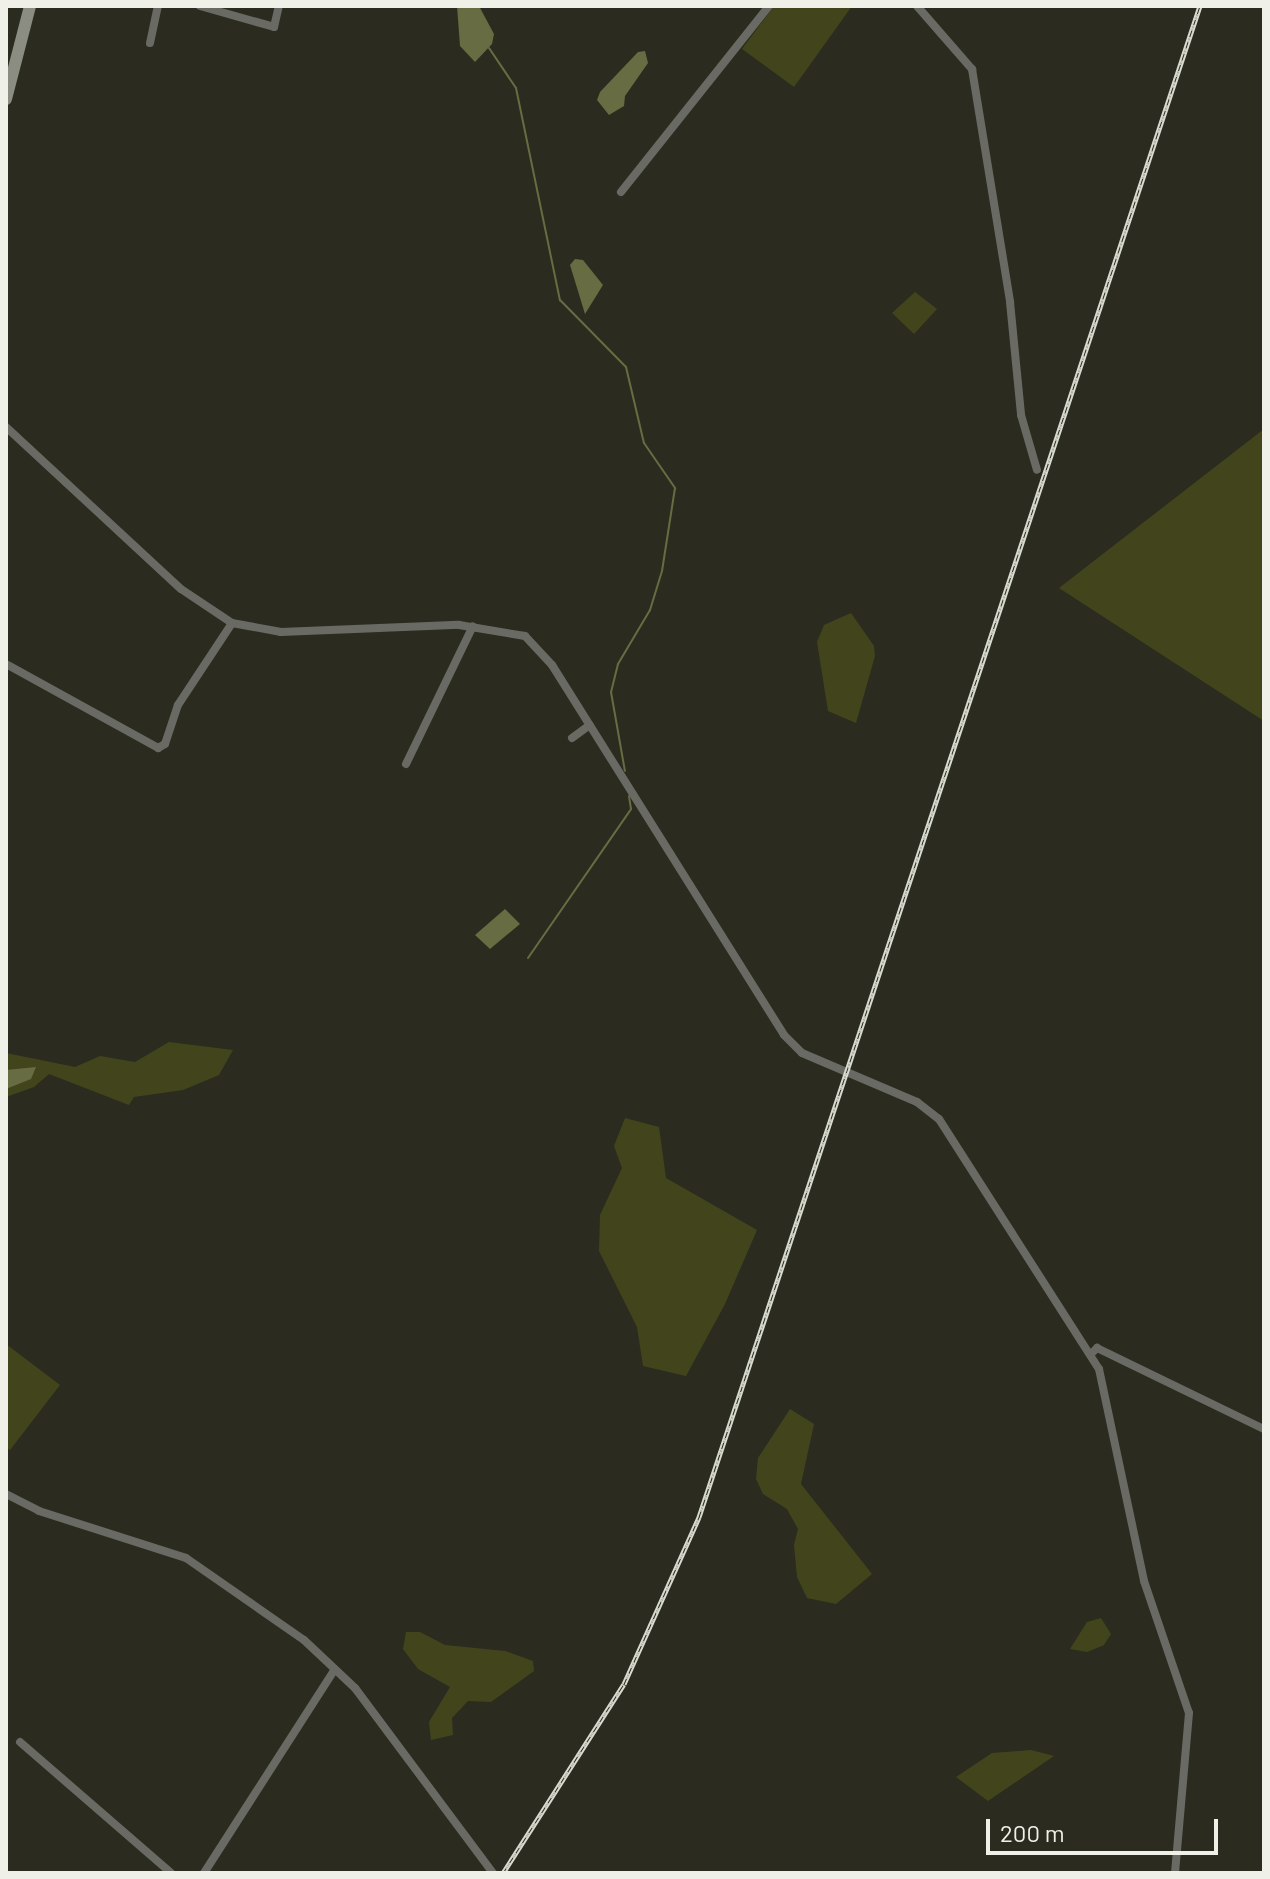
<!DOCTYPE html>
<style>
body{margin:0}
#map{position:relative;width:1270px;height:1879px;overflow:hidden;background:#2b2c1f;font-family:Barlow,sans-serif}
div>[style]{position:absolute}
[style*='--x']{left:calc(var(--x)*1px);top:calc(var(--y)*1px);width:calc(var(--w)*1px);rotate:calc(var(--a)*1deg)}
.green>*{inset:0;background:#42451c}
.water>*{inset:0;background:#686c42}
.stream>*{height:2px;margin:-1px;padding:0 1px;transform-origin:1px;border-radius:1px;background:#686c42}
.minor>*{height:8px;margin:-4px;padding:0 4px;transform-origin:4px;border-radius:4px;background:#696a63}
.secondary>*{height:12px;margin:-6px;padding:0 6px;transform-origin:6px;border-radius:6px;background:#8b8d82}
.rail>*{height:5px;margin-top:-2.5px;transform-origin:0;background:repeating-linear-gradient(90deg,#2b2c1f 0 6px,#d9dbd1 0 12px);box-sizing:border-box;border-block:2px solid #d9dbd1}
span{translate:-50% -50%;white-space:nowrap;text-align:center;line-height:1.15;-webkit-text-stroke:6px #2b2c1f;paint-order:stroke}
.frame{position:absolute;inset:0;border:8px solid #eff1e8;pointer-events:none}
.scale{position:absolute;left:986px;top:1819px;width:232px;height:36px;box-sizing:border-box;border:4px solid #eff1e8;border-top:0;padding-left:10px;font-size:24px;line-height:28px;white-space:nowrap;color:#eff1e8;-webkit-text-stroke:6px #2b2c1f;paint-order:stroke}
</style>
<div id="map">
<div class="green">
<div style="clip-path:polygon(774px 6px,852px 6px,794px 87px,742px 49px)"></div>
<div style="clip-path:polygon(915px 292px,937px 309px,914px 334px,892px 313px)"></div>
<div style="clip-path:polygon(1264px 429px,1264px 721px,1059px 588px)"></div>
<div style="clip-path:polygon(851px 613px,874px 646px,875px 656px,856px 723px,828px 711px,817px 642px,824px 625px)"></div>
<div style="clip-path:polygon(169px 1042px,233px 1050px,219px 1075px,183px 1090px,134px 1097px,129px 1105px,49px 1074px,34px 1087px,6px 1097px,6px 1053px,75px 1067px,100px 1056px,135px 1062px)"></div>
<div style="clip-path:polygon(625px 1118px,659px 1127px,666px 1178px,757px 1230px,725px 1304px,686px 1376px,643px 1366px,637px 1327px,599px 1251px,600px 1215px,622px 1168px,614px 1146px)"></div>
<div style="clip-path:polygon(6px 1344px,60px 1385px,10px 1450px,6px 1447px)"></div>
<div style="clip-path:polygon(790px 1409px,814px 1424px,801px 1484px,872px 1574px,836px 1604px,807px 1598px,797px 1577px,794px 1545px,798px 1529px,787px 1509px,763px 1494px,756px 1479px,758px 1458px)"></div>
<div style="clip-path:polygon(1101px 1618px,1111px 1634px,1104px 1645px,1087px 1652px,1070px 1649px,1087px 1622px)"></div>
<div style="clip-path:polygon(406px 1632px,420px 1632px,445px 1645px,505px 1651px,533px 1661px,534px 1671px,491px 1702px,468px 1701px,452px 1718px,453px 1735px,431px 1740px,429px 1722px,450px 1687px,418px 1669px,403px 1649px)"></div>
<div style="clip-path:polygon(1031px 1750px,1054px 1756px,988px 1801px,956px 1777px,992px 1753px)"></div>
</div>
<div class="water">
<div style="clip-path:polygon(457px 6px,479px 6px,494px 34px,492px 44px,475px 62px,460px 46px)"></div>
<div style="clip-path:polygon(645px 51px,648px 63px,625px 96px,624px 106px,609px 115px,597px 100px,600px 92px,638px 52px)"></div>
<div style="clip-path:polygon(575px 259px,583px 260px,603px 285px,585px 314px,570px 265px)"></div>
<div style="clip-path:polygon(505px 909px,520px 924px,490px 949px,475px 935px)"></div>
<div style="clip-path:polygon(36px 1067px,31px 1079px,6px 1089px,6px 1070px)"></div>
</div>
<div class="stream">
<div style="--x:489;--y:48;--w:48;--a:56"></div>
<div style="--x:516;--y:88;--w:217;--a:78.3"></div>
<div style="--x:560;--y:300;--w:94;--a:45.4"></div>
<div style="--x:626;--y:367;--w:78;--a:76.7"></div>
<div style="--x:644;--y:443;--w:55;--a:55.4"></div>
<div style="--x:675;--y:488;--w:84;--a:98.9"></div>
<div style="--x:662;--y:571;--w:41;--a:107.1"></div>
<div style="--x:650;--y:610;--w:63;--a:120.7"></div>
<div style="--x:618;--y:664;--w:29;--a:104"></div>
<div style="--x:611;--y:692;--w:80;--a:80"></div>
<div style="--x:528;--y:958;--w:181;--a:-55.3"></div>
<div style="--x:631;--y:809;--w:13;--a:-99"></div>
</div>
<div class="minor">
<div style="--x:200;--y:6;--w:77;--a:15.8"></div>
<div style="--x:274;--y:27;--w:22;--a:-77"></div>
<div style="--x:917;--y:6;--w:84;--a:48.9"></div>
<div style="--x:972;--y:69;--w:236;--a:80.7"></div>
<div style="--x:1010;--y:302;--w:114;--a:84.4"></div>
<div style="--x:1021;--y:415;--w:57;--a:73.8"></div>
<div style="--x:150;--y:43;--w:38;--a:-78"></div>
<div style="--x:621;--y:192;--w:238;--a:-51.5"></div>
<div style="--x:6;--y:427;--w:238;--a:42.8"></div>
<div style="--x:181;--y:589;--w:61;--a:33.7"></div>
<div style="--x:232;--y:623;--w:50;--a:10.4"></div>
<div style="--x:281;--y:632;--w:178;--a:-2.3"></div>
<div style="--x:459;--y:625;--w:67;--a:9.5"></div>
<div style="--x:525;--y:636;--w:40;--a:47"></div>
<div style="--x:552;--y:665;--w:437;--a:57.9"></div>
<div style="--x:784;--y:1035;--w:25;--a:45"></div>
<div style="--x:802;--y:1053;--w:125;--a:23.1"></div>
<div style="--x:917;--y:1102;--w:28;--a:38"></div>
<div style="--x:939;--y:1119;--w:297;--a:57.4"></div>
<div style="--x:1099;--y:1369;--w:217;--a:78"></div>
<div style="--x:1144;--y:1581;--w:139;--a:71.2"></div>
<div style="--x:1189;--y:1713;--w:161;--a:95"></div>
<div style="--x:6;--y:664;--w:174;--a:28.9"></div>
<div style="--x:158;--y:748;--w:8;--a:-30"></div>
<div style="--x:165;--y:744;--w:41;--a:-71.6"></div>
<div style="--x:178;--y:705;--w:98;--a:-56.6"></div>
<div style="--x:572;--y:738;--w:22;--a:-36"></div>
<div style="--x:406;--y:764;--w:153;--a:-64.1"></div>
<div style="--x:1093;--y:1352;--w:6;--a:-45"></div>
<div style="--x:1097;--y:1348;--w:186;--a:25.9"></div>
<div style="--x:6;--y:1494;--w:37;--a:27"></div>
<div style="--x:39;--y:1511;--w:154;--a:17.7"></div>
<div style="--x:186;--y:1558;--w:144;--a:34.8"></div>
<div style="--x:304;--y:1640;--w:70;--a:43.3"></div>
<div style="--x:355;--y:1688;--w:231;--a:53.3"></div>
<div style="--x:20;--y:1742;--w:200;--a:40.9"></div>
<div style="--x:204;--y:1873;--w:242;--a:-57.3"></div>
</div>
<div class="secondary">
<div style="--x:6;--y:99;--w:96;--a:-75.5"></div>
</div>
<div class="rail">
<div style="--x:503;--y:1873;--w:224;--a:-57.4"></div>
<div style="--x:624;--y:1684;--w:183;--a:-65.8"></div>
<div style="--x:699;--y:1517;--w:1592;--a:-71.66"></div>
</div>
<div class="frame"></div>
<div class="scale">200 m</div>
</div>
